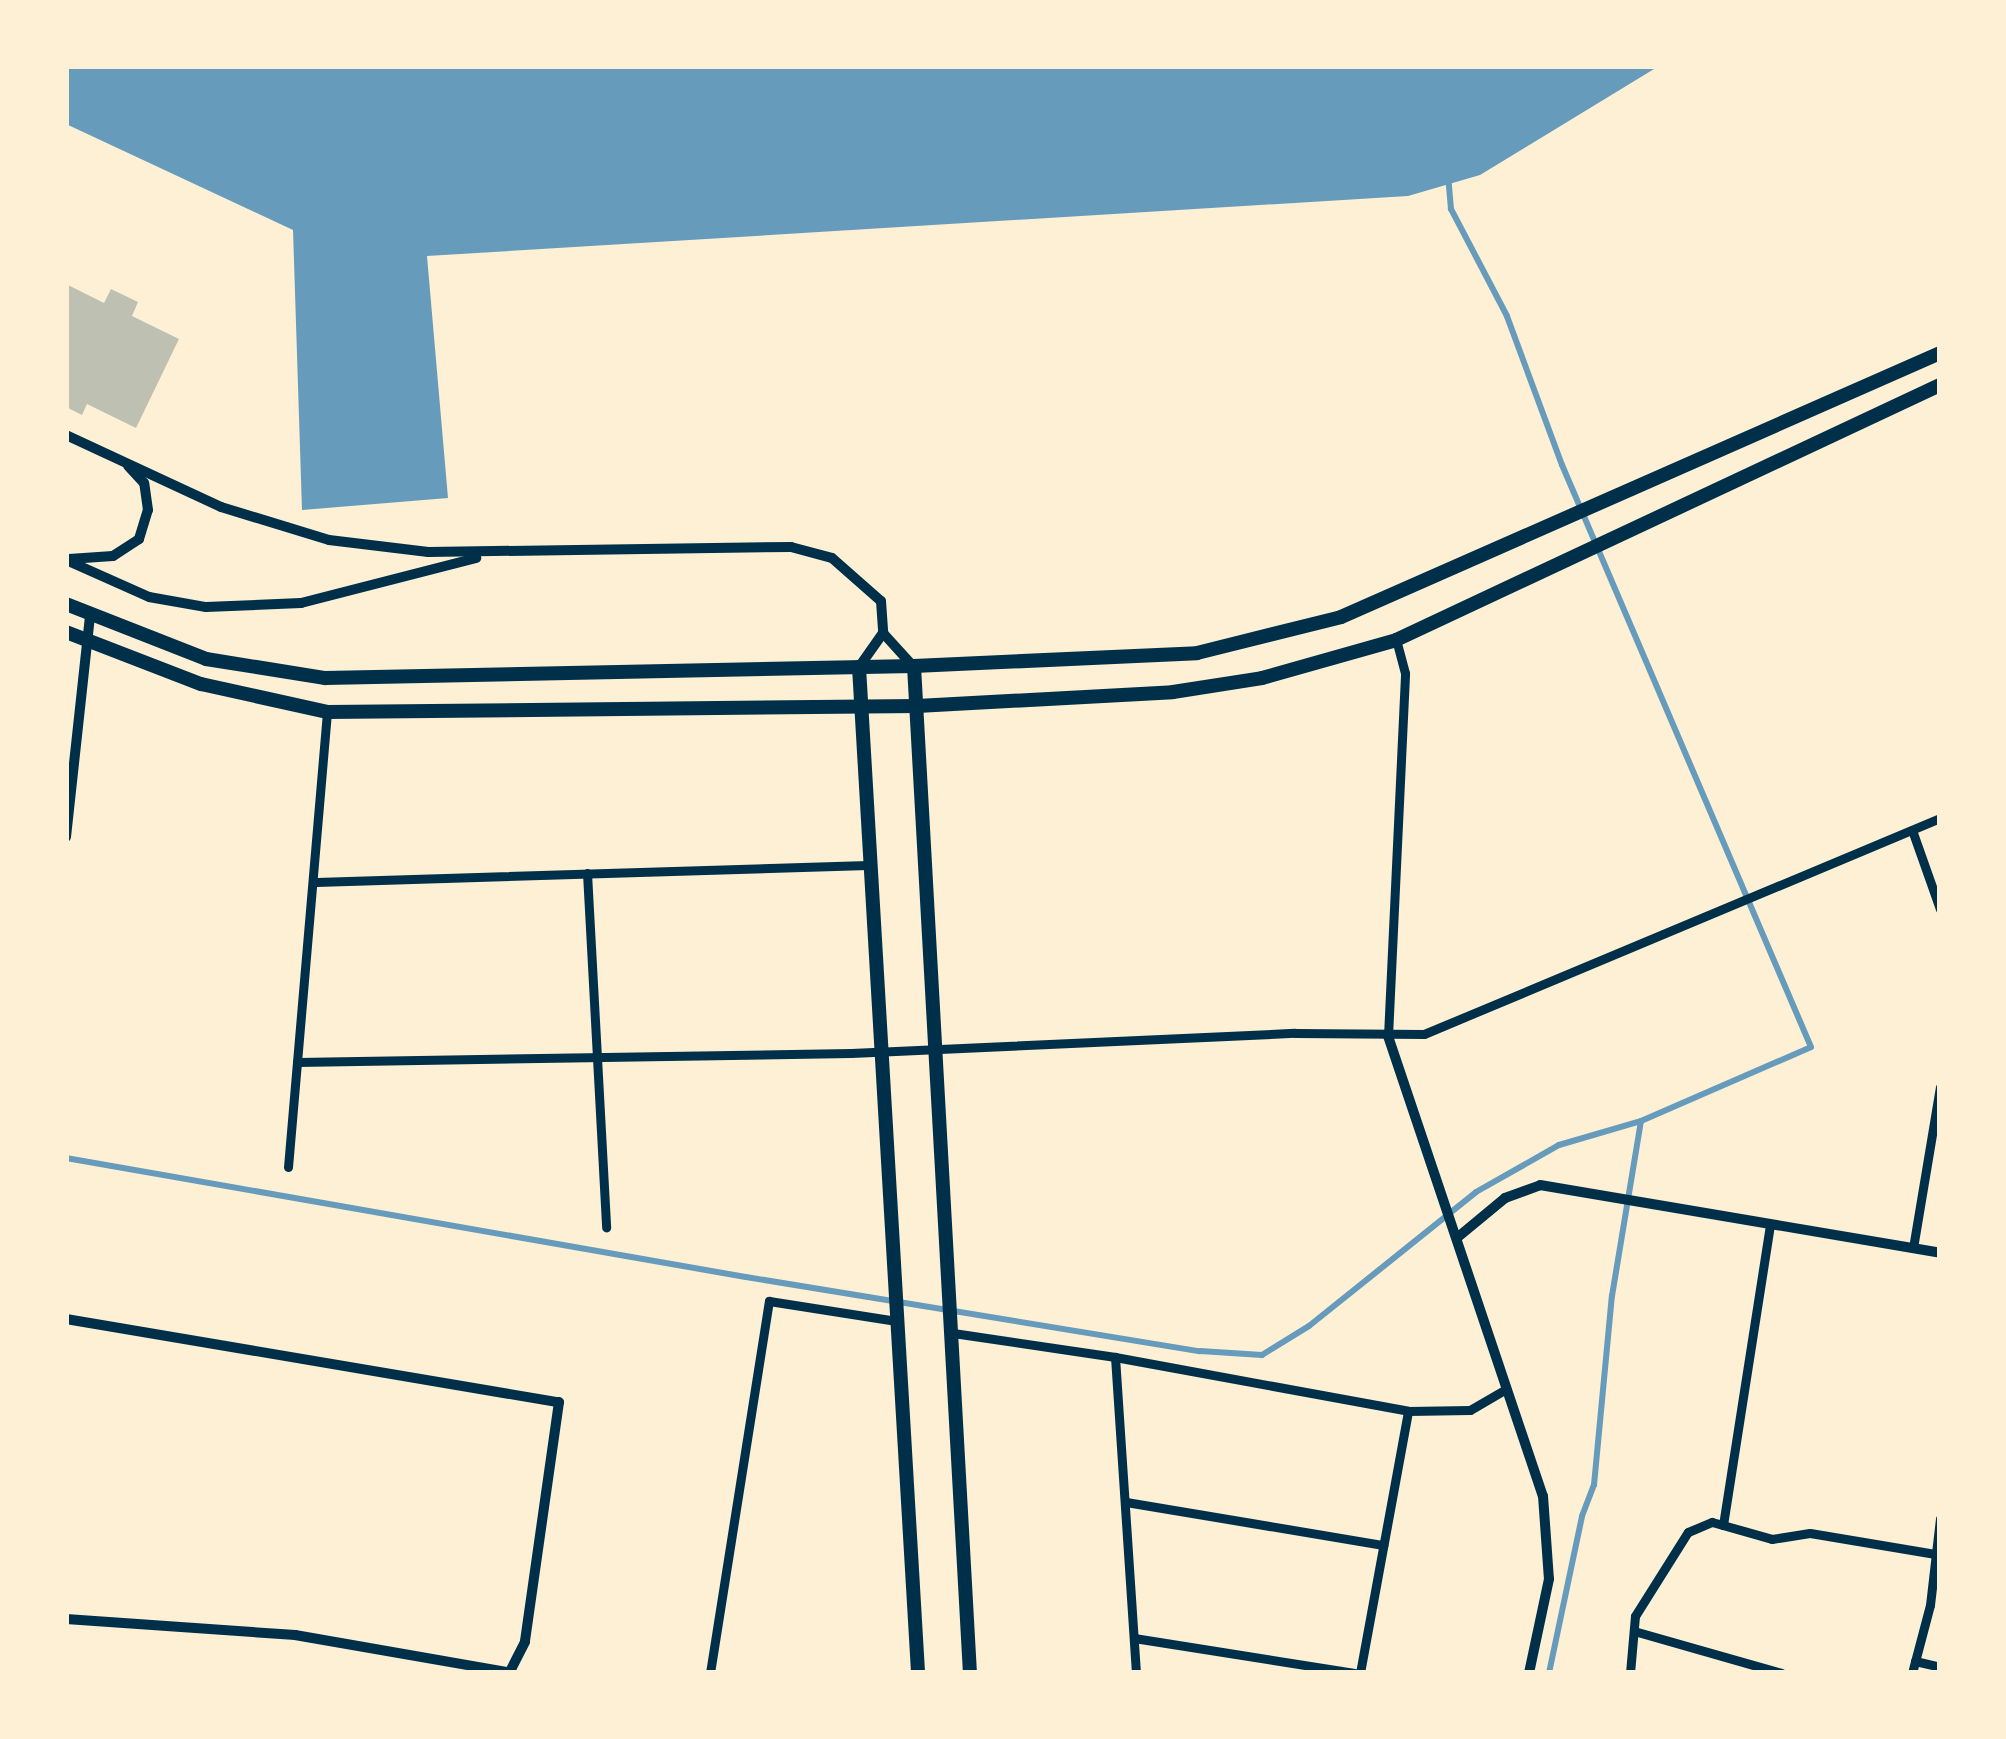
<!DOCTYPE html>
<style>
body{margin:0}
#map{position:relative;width:2006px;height:1739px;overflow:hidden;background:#fdf0d5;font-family:"Fira Sans Condensed",sans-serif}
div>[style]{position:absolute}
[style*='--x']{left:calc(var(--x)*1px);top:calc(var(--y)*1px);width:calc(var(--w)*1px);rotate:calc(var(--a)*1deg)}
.water>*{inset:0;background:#669bbc}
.stream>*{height:6px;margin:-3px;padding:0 3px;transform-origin:3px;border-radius:3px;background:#669bbc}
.building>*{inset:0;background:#bec0b2}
.minor>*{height:9px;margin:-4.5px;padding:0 4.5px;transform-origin:4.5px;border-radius:4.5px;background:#003049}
.tertiary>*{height:10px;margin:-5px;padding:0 5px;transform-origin:5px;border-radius:5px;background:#003049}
.primary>*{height:14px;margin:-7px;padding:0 7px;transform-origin:7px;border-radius:7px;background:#003049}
span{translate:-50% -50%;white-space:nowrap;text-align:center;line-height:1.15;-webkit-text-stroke:10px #fdf0d5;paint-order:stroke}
.frame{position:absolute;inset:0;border:69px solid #fdf0d5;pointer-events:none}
</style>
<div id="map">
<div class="water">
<div style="clip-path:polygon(66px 66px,1659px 66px,1480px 175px,1408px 196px,427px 256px,448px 498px,302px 510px,293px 230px,66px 124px)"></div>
</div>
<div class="stream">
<div style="--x:66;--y:1158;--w:690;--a:9.93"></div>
<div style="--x:746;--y:1277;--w:460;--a:9.3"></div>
<div style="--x:1200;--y:1351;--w:62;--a:3.7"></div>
<div style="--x:1262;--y:1355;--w:55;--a:-31.7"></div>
<div style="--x:1309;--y:1326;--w:214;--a:-38.7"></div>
<div style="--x:1476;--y:1192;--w:95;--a:-29.5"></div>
<div style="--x:1559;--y:1145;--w:85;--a:-16.3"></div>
<div style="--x:1641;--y:1121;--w:185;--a:-23.5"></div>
<div style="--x:1811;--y:1047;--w:633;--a:-113.16"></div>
<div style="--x:1562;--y:465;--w:159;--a:-110.3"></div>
<div style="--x:1507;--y:316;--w:121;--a:-117.6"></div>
<div style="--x:1451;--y:209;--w:32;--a:-95"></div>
<div style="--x:1549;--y:1673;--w:160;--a:-78.1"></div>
<div style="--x:1582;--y:1516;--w:33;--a:-69"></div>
<div style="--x:1594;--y:1485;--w:190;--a:-84.6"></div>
<div style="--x:1612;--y:1296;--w:177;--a:-80.6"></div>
</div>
<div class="building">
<div style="clip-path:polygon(66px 284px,104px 303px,111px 289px,138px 302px,132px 316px,179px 339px,136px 428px,87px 404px,82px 415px,66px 407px)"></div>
</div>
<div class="minor">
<div style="--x:1912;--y:830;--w:84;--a:70.5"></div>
<div style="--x:587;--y:873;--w:355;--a:86.9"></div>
<div style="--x:316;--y:882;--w:552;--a:-1.76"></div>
<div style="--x:1388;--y:1036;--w:363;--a:-87.3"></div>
<div style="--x:1405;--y:673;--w:34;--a:-105"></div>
<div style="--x:297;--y:1062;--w:554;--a:-0.93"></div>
<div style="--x:851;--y:1053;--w:444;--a:-2.6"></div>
<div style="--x:1295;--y:1033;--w:129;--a:0.4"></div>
<div style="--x:1424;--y:1034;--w:559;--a:-22.71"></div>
<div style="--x:288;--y:1167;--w:457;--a:-85.1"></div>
<div style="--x:1913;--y:1248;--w:163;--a:-80.5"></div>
<div style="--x:953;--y:1333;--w:164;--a:8.4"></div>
<div style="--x:1126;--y:1502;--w:261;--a:9.5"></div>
<div style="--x:1723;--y:1525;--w:305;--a:-81.1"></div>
<div style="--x:1634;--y:1631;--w:153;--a:15.9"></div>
<div style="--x:1134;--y:1638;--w:223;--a:9"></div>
<div style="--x:1915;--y:1661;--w:26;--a:13"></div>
<div style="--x:710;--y:1673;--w:377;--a:-81"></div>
<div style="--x:769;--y:1301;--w:129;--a:8.9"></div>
<div style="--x:1136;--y:1673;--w:317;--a:-93.8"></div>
<div style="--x:1115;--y:1357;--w:298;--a:10.4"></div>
<div style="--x:1408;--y:1411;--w:62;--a:-0.9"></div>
<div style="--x:1470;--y:1410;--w:42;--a:-30.3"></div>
<div style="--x:1360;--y:1673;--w:266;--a:-79.6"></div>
<div style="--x:1630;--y:1673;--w:57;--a:-85"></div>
<div style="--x:1635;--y:1616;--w:99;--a:-57.8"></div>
<div style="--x:1688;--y:1532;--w:26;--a:-23"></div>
<div style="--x:1712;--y:1522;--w:62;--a:15.8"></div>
<div style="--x:1772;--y:1539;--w:38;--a:-9"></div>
<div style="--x:1810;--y:1533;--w:127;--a:9.5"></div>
<div style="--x:1912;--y:1673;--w:70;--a:-75.2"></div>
<div style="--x:1930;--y:1605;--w:87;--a:-83.4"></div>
</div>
<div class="tertiary">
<div style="--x:66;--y:435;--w:171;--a:24.9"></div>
<div style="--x:221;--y:507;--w:113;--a:17"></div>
<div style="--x:329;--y:540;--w:100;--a:6.9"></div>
<div style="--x:428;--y:552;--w:363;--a:-0.8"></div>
<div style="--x:791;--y:547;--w:42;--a:15"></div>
<div style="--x:832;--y:558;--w:65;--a:41.3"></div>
<div style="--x:881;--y:601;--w:32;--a:86"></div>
<div style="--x:883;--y:633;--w:42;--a:125.2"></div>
<div style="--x:69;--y:559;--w:44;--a:-3.9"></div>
<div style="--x:113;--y:556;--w:31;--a:-33"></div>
<div style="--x:139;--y:539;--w:30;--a:-73"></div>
<div style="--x:148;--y:510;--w:27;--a:-98"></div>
<div style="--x:144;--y:483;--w:23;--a:-133"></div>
<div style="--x:66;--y:560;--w:91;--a:24"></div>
<div style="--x:149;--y:597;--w:58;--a:10"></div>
<div style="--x:206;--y:607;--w:95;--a:-2.4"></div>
<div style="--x:301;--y:603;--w:181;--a:-14.4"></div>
<div style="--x:883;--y:633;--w:45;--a:47.7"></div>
<div style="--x:66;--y:837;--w:222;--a:-83.8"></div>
<div style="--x:1388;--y:1036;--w:485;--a:71.4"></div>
<div style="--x:1543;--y:1496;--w:83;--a:85.9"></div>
<div style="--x:1549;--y:1579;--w:96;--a:102"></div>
<div style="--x:1458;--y:1237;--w:61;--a:-39.7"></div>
<div style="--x:1505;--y:1198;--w:37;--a:-20"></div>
<div style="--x:1540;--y:1185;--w:406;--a:9.6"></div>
<div style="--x:66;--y:1319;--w:500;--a:9.6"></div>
<div style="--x:559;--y:1402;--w:242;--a:98.1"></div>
<div style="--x:525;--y:1642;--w:34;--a:117"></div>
<div style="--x:66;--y:1619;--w:230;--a:4"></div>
<div style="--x:295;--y:1635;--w:221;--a:9.9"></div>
</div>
<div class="primary">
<div style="--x:66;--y:604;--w:150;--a:21.4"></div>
<div style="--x:206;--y:659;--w:121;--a:9.1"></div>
<div style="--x:325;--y:678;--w:589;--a:-1.17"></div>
<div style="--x:914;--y:666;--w:283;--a:-2.6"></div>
<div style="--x:1197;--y:653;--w:148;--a:-14"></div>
<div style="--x:1341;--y:617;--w:655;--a:-23.78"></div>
<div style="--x:66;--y:632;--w:145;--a:21.1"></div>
<div style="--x:201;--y:684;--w:129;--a:12.5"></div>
<div style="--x:327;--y:712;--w:590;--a:-0.58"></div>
<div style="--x:917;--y:706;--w:256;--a:-3.1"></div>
<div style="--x:1173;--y:692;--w:90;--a:-8.9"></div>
<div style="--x:1262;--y:678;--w:139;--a:-15.8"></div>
<div style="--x:1396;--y:640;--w:601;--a:-25.11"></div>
<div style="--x:914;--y:666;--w:1009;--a:86.82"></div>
<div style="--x:859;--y:667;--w:1008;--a:86.64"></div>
</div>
<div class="frame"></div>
</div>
